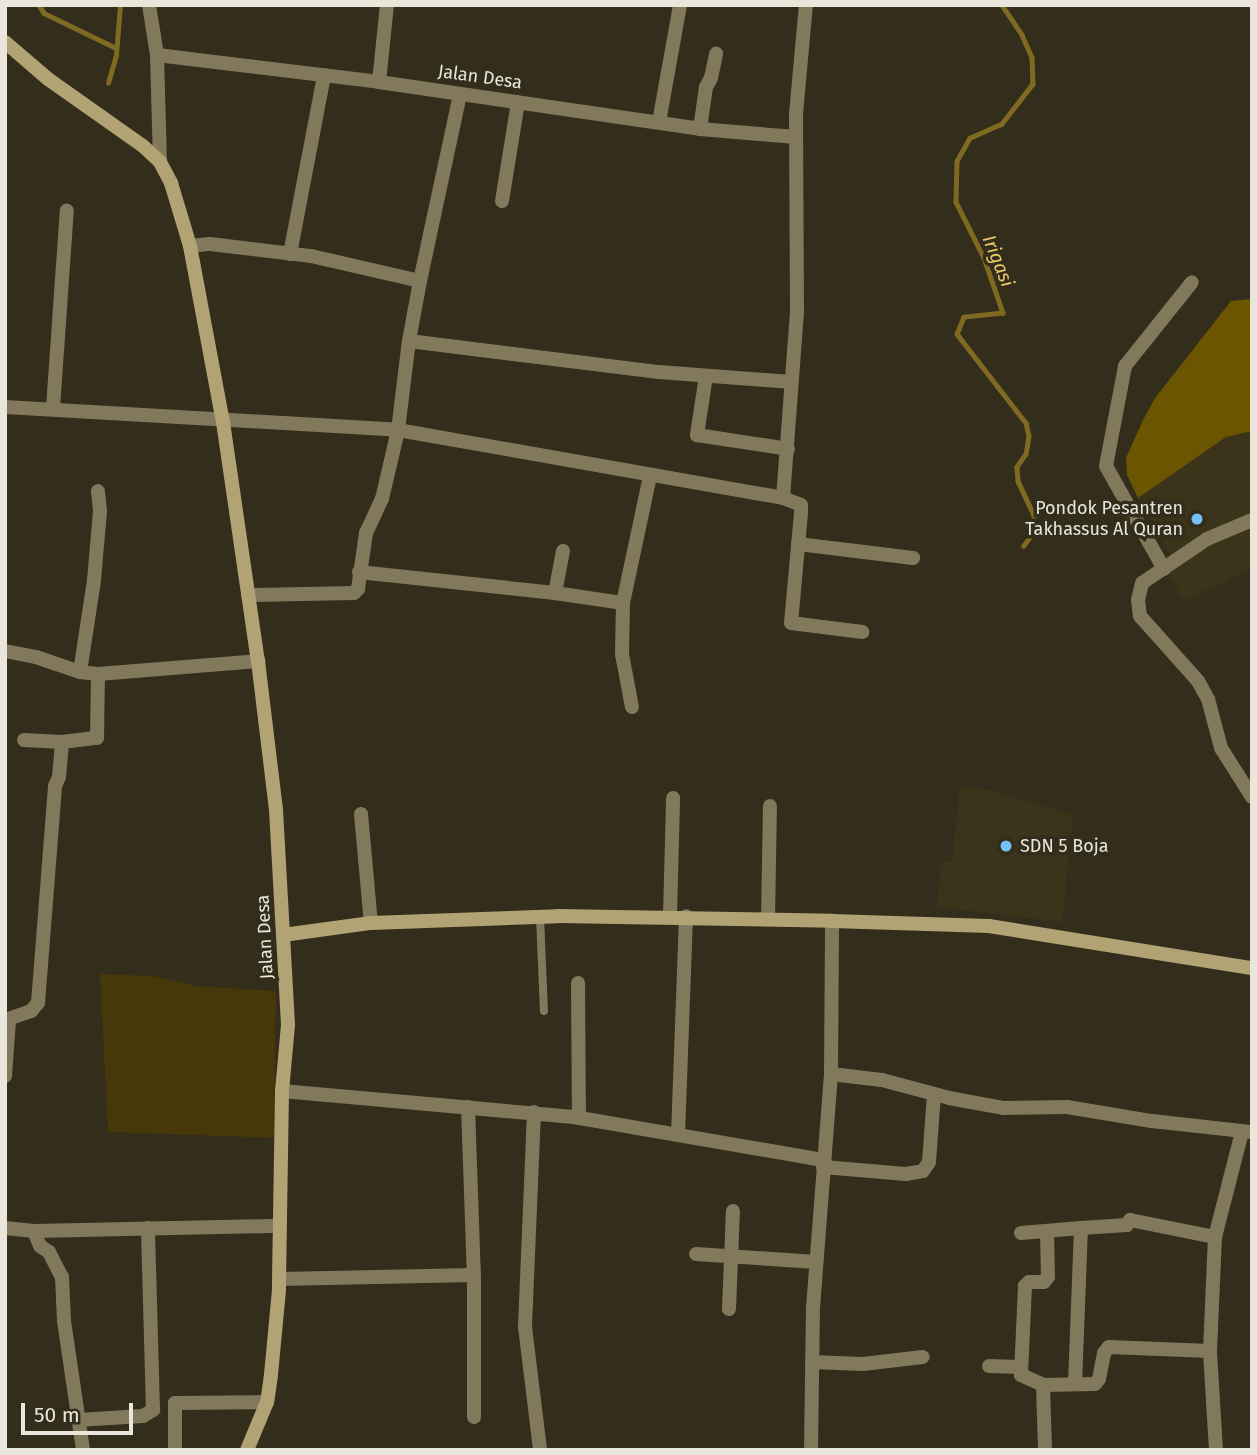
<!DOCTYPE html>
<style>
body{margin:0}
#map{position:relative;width:1257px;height:1455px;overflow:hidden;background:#332d1b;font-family:"Fira Sans",sans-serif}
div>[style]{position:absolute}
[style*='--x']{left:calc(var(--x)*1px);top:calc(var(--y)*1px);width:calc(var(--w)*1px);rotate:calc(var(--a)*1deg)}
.built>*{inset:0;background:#3b331a}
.green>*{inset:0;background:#463809}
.forest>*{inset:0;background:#6b5500}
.stream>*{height:4.5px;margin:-2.25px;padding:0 2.25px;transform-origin:2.25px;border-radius:2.25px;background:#806a21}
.lane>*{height:8px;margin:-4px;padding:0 4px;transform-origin:4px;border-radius:4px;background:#82785c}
.street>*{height:14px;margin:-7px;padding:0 7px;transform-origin:7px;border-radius:7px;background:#82785c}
.secondary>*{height:14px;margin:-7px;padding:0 7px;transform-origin:7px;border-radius:7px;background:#b2a375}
.dots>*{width:19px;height:19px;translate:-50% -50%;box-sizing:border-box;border:4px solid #332d1b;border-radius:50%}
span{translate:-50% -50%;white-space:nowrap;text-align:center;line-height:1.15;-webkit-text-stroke:7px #332d1b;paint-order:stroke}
.street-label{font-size:18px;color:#eae6db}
.poi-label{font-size:18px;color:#eae6db}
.right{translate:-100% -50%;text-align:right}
.left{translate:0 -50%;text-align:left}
.water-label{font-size:19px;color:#ebcb67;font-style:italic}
.frame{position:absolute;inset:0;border:7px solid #eae6db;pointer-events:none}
.scale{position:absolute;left:21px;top:1403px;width:112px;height:32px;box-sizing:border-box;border:4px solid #eae6db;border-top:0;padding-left:9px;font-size:21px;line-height:24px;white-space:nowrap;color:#eae6db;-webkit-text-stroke:5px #332d1b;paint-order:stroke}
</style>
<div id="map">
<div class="built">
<div style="clip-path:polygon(1252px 431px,1252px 568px,1184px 601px,1168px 573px,1170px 553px,1138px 498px,1226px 437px)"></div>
<div style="clip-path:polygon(960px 786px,990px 790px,1073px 815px,1062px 922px,937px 907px,941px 862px,952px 861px)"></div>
</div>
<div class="green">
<div style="clip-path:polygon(100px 974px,153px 976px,196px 986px,276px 991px,274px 1138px,108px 1132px)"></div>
</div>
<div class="forest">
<div style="clip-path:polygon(1252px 299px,1252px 431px,1226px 437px,1138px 498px,1127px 475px,1126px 458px,1144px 418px,1155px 398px,1231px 301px)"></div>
</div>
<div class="stream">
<div style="--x:39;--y:5;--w:9;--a:58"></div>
<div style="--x:44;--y:13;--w:78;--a:25.9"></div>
<div style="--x:1002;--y:5;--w:36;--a:56"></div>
<div style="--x:1022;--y:35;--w:24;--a:66"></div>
<div style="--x:1032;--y:57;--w:27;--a:88"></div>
<div style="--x:1033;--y:84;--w:51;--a:127.8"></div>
<div style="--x:1002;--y:124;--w:35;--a:156"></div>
<div style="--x:970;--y:138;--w:26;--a:119"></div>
<div style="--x:957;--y:161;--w:41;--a:91.4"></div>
<div style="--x:956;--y:202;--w:63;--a:63.4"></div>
<div style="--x:984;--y:258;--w:58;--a:70.9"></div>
<div style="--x:1003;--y:313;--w:39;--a:174"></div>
<div style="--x:964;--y:317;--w:18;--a:112"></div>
<div style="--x:957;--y:334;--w:113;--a:52.2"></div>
<div style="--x:1026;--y:423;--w:13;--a:77"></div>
<div style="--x:1029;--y:436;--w:18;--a:99"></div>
<div style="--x:1026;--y:454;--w:16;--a:125"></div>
<div style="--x:1017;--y:467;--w:14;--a:86"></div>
<div style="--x:1018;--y:481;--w:38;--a:65"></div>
<div style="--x:1034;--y:515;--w:17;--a:90"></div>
<div style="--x:1034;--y:532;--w:17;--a:126"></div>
<div style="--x:108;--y:83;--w:29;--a:-74"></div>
<div style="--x:116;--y:55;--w:50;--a:-85.4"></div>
</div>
<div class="lane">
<div style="--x:540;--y:917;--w:94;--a:87.6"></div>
</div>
<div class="street">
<div style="--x:149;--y:5;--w:51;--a:80.9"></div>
<div style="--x:157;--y:55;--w:107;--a:88.4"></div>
<div style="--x:157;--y:55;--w:224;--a:6.9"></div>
<div style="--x:379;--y:82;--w:324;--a:8.3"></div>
<div style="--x:700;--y:129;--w:96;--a:4.8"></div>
<div style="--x:379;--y:82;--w:77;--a:-84.1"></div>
<div style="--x:659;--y:122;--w:119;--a:-79.8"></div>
<div style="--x:700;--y:129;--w:42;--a:-81.9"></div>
<div style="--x:706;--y:87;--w:10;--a:-61"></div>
<div style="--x:711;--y:78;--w:25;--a:-78"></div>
<div style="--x:502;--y:201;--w:100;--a:-80.8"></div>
<div style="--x:190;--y:246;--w:20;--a:-6"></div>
<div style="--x:210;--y:244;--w:102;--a:6.8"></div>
<div style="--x:311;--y:256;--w:112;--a:12.9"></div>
<div style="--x:420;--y:281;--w:61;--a:100.4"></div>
<div style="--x:409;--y:341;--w:252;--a:7.1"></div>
<div style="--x:659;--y:372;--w:133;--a:4.3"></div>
<div style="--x:290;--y:254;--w:182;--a:-79.2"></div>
<div style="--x:420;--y:281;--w:191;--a:-77.9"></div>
<div style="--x:706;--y:376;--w:60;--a:98.7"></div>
<div style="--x:697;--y:435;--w:92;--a:8.7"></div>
<div style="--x:5;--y:407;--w:394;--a:3.3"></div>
<div style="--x:398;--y:430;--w:391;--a:10"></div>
<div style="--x:783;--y:498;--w:19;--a:21"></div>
<div style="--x:801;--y:505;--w:8;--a:90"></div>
<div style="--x:801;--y:513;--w:110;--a:95.2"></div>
<div style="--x:791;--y:623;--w:72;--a:7.2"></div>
<div style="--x:53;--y:408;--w:198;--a:-86"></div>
<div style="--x:783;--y:498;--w:189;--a:-85.7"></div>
<div style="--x:797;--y:310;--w:196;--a:-90.3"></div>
<div style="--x:796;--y:114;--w:109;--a:-84.8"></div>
<div style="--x:1252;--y:520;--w:49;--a:157.1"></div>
<div style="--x:1207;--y:539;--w:78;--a:145.9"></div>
<div style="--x:1142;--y:583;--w:17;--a:103"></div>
<div style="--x:1138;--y:600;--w:16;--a:83"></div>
<div style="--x:1140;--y:616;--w:87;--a:48.3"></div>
<div style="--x:1198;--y:681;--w:21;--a:61"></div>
<div style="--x:1208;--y:699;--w:51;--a:75.1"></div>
<div style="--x:1221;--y:748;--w:58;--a:57.7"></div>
<div style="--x:798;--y:544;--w:116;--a:6.9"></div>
<div style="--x:563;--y:551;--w:43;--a:100.8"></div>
<div style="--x:555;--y:593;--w:69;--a:8.4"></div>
<div style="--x:1164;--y:569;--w:118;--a:-119.4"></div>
<div style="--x:1106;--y:466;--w:102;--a:-79.2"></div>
<div style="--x:1125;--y:366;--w:107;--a:-51.4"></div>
<div style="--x:359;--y:572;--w:197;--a:6.1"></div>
<div style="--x:248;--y:595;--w:106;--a:-1.1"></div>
<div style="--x:354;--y:593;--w:6;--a:-45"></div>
<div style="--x:358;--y:589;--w:57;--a:-81.9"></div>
<div style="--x:366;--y:533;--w:38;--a:-65"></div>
<div style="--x:382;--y:499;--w:71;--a:-76.9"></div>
<div style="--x:398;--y:430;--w:90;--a:-83"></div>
<div style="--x:5;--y:651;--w:32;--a:11"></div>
<div style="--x:36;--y:657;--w:46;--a:18.8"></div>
<div style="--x:80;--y:672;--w:93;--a:-81.3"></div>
<div style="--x:94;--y:580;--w:69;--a:-85"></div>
<div style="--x:100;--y:511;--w:20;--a:-96"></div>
<div style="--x:98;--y:674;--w:161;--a:-4.6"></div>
<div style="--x:632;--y:707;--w:54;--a:-100.7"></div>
<div style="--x:622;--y:654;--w:51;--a:-88.9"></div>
<div style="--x:623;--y:603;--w:130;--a:-78"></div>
<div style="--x:24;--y:740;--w:38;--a:3"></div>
<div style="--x:361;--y:814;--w:109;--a:84.8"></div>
<div style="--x:670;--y:916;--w:118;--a:-88.5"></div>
<div style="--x:768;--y:919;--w:113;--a:-89"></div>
<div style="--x:578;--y:983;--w:135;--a:89.6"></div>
<div style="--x:5;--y:1020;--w:28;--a:-19"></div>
<div style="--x:31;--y:1011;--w:11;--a:-49"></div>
<div style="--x:38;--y:1003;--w:218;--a:-85.5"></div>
<div style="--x:55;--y:786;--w:10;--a:-66"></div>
<div style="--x:59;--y:777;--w:35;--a:-85"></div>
<div style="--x:62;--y:742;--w:35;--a:-7"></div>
<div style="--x:97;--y:738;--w:64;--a:-89.1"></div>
<div style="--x:98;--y:674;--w:18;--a:-174"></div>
<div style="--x:831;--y:1074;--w:51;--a:6.7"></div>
<div style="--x:882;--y:1080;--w:69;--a:15"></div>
<div style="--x:949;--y:1098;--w:56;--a:10.3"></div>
<div style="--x:1004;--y:1108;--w:63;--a:-0.9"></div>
<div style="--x:1067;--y:1107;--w:86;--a:9.4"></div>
<div style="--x:1152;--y:1121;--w:101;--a:6.3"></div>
<div style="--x:5;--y:1076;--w:56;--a:-85.9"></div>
<div style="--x:282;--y:1091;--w:293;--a:5.1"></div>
<div style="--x:574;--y:1117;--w:254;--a:9.8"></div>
<div style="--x:468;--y:1107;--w:168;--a:88"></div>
<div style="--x:474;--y:1275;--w:142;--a:90"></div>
<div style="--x:534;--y:1112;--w:215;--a:92.4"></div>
<div style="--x:525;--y:1327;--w:124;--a:83"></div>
<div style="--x:678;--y:1135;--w:219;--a:-87.9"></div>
<div style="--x:823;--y:1167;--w:83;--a:4.8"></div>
<div style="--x:906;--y:1174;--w:17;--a:-10"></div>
<div style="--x:923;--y:1171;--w:11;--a:-56"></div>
<div style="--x:929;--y:1162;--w:68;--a:-85.8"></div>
<div style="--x:5;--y:1228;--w:29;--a:6"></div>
<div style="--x:34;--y:1231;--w:245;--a:-1.2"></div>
<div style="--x:34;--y:1231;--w:16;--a:68"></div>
<div style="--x:40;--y:1246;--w:11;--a:34"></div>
<div style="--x:49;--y:1252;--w:28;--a:63"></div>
<div style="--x:62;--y:1277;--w:44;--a:87.4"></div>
<div style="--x:64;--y:1321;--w:130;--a:81.6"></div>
<div style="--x:1047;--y:1231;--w:46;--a:88.8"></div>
<div style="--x:1048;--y:1277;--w:6;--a:129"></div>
<div style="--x:1044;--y:1282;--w:15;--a:180"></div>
<div style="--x:1029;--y:1282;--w:6;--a:135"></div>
<div style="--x:1025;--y:1286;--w:89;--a:92.6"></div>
<div style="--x:1021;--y:1375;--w:24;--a:24"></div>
<div style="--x:1043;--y:1385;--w:52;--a:-1.1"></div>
<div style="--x:1095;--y:1384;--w:6;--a:-51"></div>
<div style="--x:1099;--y:1379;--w:26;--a:-79"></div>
<div style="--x:1104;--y:1353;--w:8;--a:-50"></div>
<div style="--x:1109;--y:1347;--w:101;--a:2.3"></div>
<div style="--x:1021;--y:1233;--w:60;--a:-4.8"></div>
<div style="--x:696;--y:1254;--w:120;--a:3.8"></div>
<div style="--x:279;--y:1279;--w:195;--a:-1.2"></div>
<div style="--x:729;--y:1309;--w:98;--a:-87.7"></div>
<div style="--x:812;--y:1362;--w:51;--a:2.2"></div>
<div style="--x:863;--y:1364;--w:60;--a:-6.7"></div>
<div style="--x:989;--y:1366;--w:31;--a:2"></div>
<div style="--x:1075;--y:1384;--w:156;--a:-87.8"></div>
<div style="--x:1081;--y:1228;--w:46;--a:-3.7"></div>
<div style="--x:1127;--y:1225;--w:6;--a:-59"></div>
<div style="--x:1130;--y:1220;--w:87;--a:11.3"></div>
<div style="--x:1043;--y:1385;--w:65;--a:88.2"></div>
<div style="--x:78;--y:1420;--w:65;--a:-3.5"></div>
<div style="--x:143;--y:1416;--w:12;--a:-31"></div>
<div style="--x:153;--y:1410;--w:182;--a:-91.6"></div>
<div style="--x:175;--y:1450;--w:47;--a:-90"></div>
<div style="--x:175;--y:1403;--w:92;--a:-0.6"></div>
<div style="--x:811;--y:1450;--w:142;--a:-89.2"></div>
<div style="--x:813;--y:1308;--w:235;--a:-85.6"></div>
<div style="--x:831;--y:1074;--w:153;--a:-89.6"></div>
<div style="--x:1216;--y:1450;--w:99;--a:-93.5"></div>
<div style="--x:1210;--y:1351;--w:114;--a:-87.5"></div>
<div style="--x:1215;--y:1237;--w:108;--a:-75.6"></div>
</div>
<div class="secondary">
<div style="--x:5;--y:42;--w:57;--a:40.7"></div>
<div style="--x:48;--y:79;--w:116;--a:35.2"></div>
<div style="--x:143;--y:146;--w:23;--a:43"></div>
<div style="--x:160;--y:162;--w:24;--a:62"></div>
<div style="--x:171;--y:183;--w:66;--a:73.2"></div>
<div style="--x:190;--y:246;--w:179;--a:79.4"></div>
<div style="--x:223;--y:422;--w:242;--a:81.7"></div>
<div style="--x:258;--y:661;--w:150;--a:83.1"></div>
<div style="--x:276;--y:810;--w:215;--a:86.8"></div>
<div style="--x:288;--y:1025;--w:66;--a:95.2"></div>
<div style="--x:282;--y:1091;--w:199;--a:90.9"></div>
<div style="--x:279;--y:1290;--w:85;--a:95.4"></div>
<div style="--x:271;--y:1375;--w:27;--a:98"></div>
<div style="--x:267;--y:1402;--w:52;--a:112.6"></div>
<div style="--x:283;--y:935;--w:89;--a:-7.8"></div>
<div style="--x:371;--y:923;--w:187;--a:-2.1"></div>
<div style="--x:558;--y:916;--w:274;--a:1"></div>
<div style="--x:832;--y:921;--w:157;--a:1.8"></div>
<div style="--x:989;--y:926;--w:266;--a:9.1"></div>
</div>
<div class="dots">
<div style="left:1197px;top:519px;background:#75c0f6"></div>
<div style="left:1006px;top:846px;background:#75c0f6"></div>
</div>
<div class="street-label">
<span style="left:480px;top:77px;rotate:8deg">Jalan Desa</span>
<span style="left:265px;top:937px;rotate:-93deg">Jalan Desa</span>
</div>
<div class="poi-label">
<span class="right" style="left:1183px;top:519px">Pondok Pesantren<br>Takhassus Al Quran</span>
<span class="left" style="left:1020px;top:846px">SDN 5 Boja</span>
</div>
<div class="water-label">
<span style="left:998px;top:261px;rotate:68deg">Irigasi</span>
</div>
<div class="frame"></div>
<div class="scale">50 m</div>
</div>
